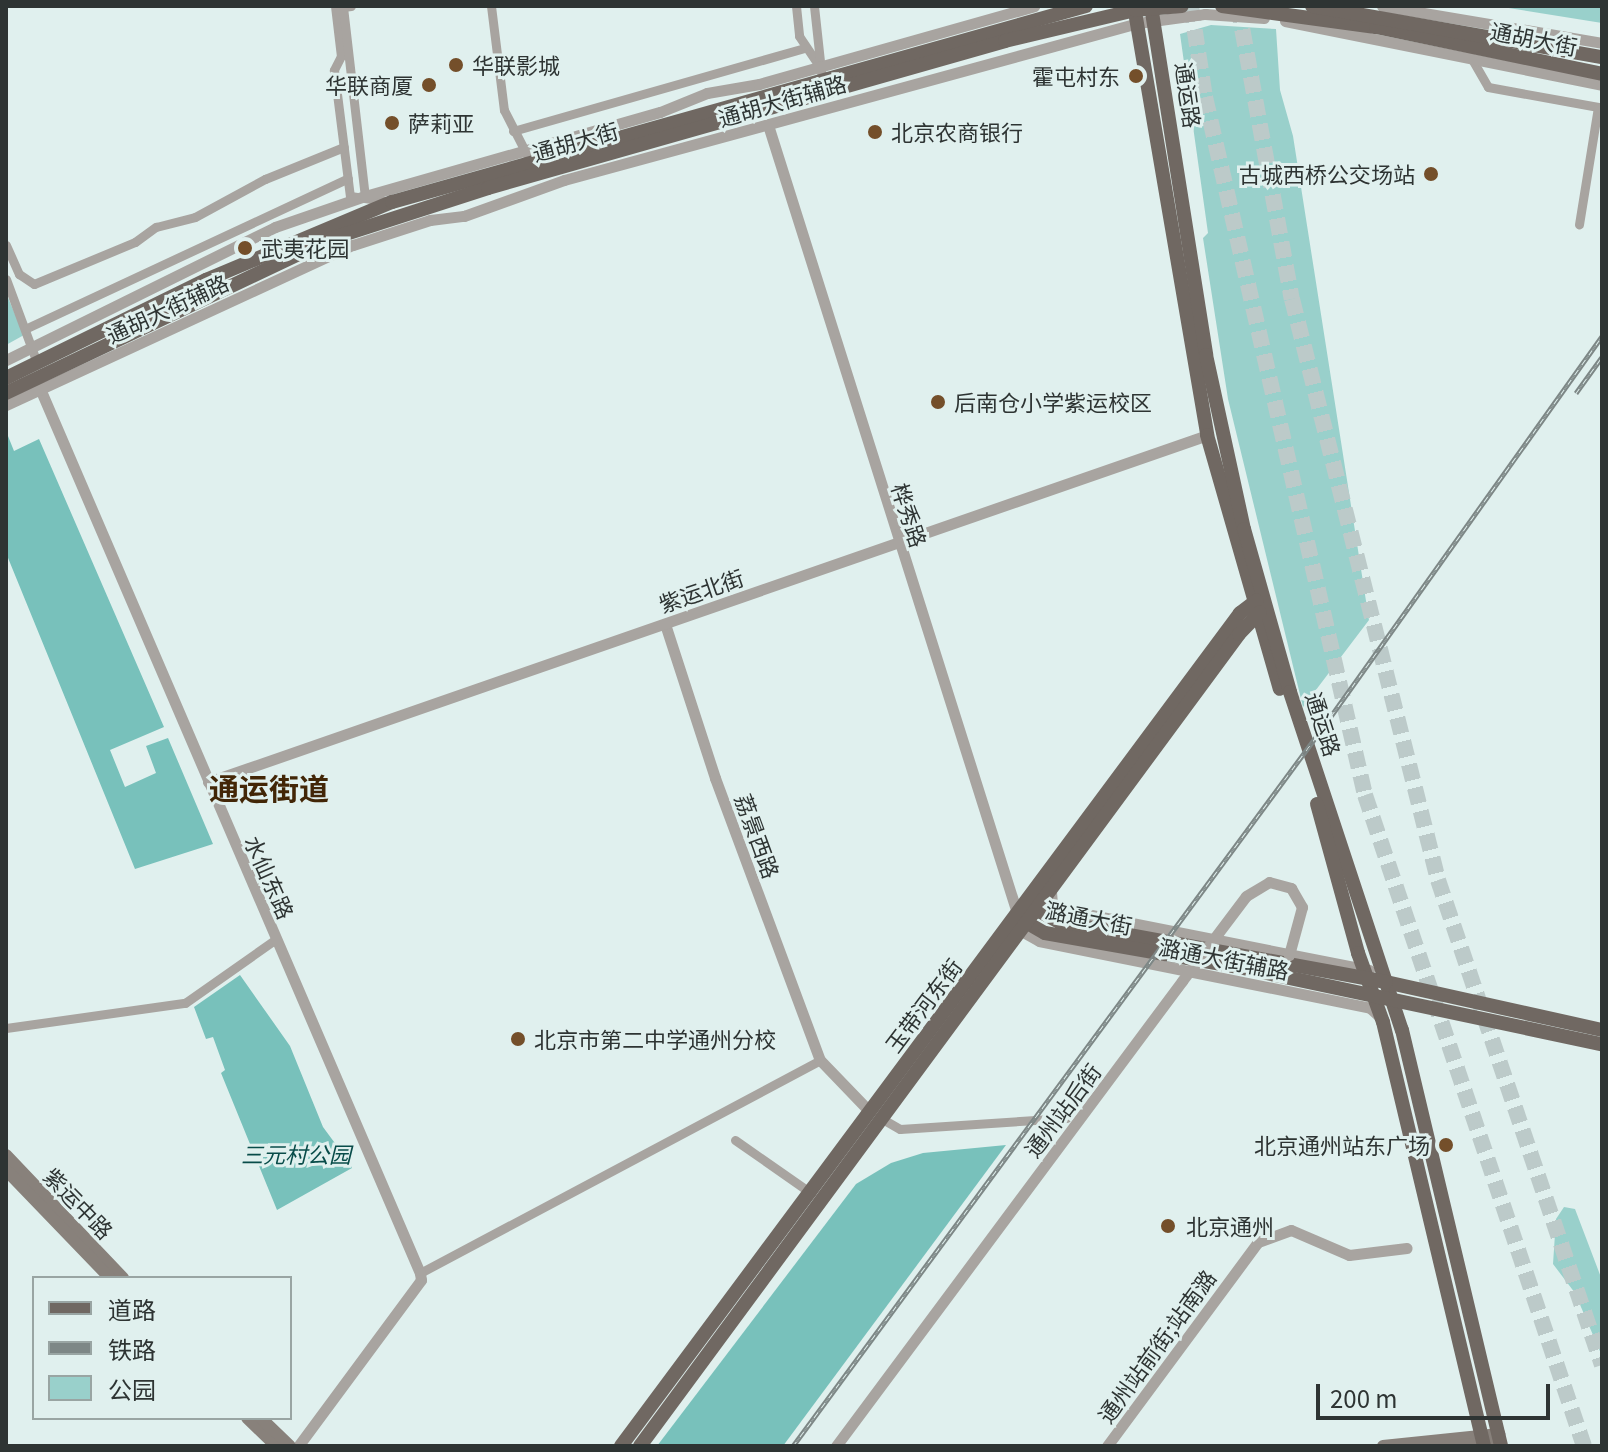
<!DOCTYPE html>
<meta charset="utf-8">
<style>
body{margin:0}
#map{position:relative;width:1608px;height:1452px;overflow:hidden;background:#e0f0ee;font-family:Georgia,"Noto Sans SC",serif}
div>[style]{position:absolute}
[style*='--x']{left:calc(var(--x)*1px);top:calc(var(--y)*1px);width:calc(var(--w)*1px);rotate:calc(var(--a)*1deg)}
.green>*{inset:0;background:#99d0cb}
.forest>*{inset:0;background:#78c1bb}
.motorway-tunnel>*{height:16px;margin-top:-8px;transform-origin:0;background:repeating-linear-gradient(90deg,#bccac9 0 16px,transparent 0 24px)}
.minor>*{height:9px;margin:-4.5px;padding:0 4.5px;transform-origin:4.5px;border-radius:4.5px;background:#a8a4a0}
.tertiary>*{height:11px;margin:-5.5px;padding:0 5.5px;transform-origin:5.5px;border-radius:5.5px;background:#a8a4a0}
.secondary>*{height:12px;margin:-6px;padding:0 6px;transform-origin:6px;border-radius:6px;background:#88817b}
.primary>*{height:14px;margin:-7px;padding:0 7px;transform-origin:7px;border-radius:7px;background:#706862}
.rail>*{height:5px;margin-top:-2.5px;transform-origin:0;background:repeating-linear-gradient(90deg,#e0f0ee 0 6px,#7d8786 0 12px);box-sizing:border-box;border-block:2px solid #7d8786}
.tertiary-bridge>*{height:11px;margin:-5.5px;padding:0 5.5px;transform-origin:5.5px;border-radius:5.5px;background:#a8a4a0}
.dots>*{width:22px;height:22px;translate:-50% -50%;box-sizing:border-box;border:4px solid #e0f0ee;border-radius:50%}
span{translate:-50% -50%;white-space:nowrap;text-align:center;line-height:1.15;-webkit-text-stroke:6px #e0f0ee;paint-order:stroke}
.street-label{font-size:22px;color:#2e3433}
.poi-label{font-size:22px;color:#2e3433}
.left{translate:0 -50%;text-align:left}
.right{translate:-100% -50%;text-align:right}
.park-label{font-size:22px;color:#084c49;font-style:italic}
.district-label{font-size:30px;color:#422607;font-weight:700}
.frame{position:absolute;inset:0;border:8px solid #2e3433;pointer-events:none}
.legend{position:absolute;left:32px;top:1276px;width:260px;height:144px;box-sizing:border-box;background:#e0f0ee;border:2px solid #99a5a3;margin:0;padding:10px 14px;list-style:none;font-size:24px;color:#2e3433}
.legend li{display:flex;align-items:center;gap:16px;height:40px}
.legend b{width:40px;border:2px solid #99a5a3}
.scale{position:absolute;left:1316px;top:1384px;width:234px;height:36px;box-sizing:border-box;border:4px solid #2e3433;border-top:0;padding-left:10px;font-size:24px;line-height:28px;white-space:nowrap;color:#2e3433;-webkit-text-stroke:6px #e0f0ee;paint-order:stroke}
</style>
<div id="map">
<div class="green">
<div style="clip-path:polygon(1496px 6px,1602px 6px,1602px 23px)"></div>
<div style="clip-path:polygon(1211px 25px,1276px 29px,1280px 90px,1293px 136px,1369px 620px,1303px 707px,1228px 399px,1203px 238px,1208px 233px,1180px 34px)"></div>
<div style="clip-path:polygon(6px 293px,24px 335px,6px 345px)"></div>
<div style="clip-path:polygon(1564px 1207px,1575px 1209px,1602px 1280px,1602px 1356px,1575px 1293px,1553px 1264px,1556px 1219px)"></div>
</div>
<div class="forest">
<div style="clip-path:polygon(6px 431px,14px 451px,39px 439px,164px 727px,110px 750px,125px 787px,156px 773px,146px 746px,168px 738px,213px 844px,135px 869px,6px 553px)"></div>
<div style="clip-path:polygon(240px 975px,290px 1046px,323px 1127px,337px 1146px,342px 1146px,352px 1168px,277px 1210px,221px 1073px,225px 1070px,213px 1037px,206px 1039px,194px 1007px)"></div>
<div style="clip-path:polygon(1006px 1145px,783px 1446px,657px 1446px,856px 1184px,891px 1163px,923px 1153px)"></div>
</div>
<div class="motorway-tunnel">
<div style="--x:1191;--y:6;--w:92;--a:81.3"></div>
<div style="--x:1205;--y:97;--w:716;--a:77.09"></div>
<div style="--x:1365;--y:795;--w:687;--a:71.41"></div>
<div style="--x:1238;--y:6;--w:298;--a:79.6"></div>
<div style="--x:1292;--y:299;--w:599;--a:75.89"></div>
<div style="--x:1438;--y:880;--w:512;--a:71.32"></div>
</div>
<div class="minor">
<div style="--x:335;--y:6;--w:50;--a:83.2"></div>
<div style="--x:341;--y:56;--w:16;--a:117"></div>
<div style="--x:334;--y:70;--w:127;--a:82.8"></div>
<div style="--x:350;--y:196;--w:42;--a:8.1"></div>
<div style="--x:351;--y:6;--w:8;--a:173"></div>
<div style="--x:343;--y:7;--w:190;--a:83.4"></div>
<div style="--x:491;--y:6;--w:105;--a:82.9"></div>
<div style="--x:504;--y:110;--w:51;--a:62.9"></div>
<div style="--x:796;--y:6;--w:30;--a:84"></div>
<div style="--x:799;--y:36;--w:34;--a:56"></div>
<div style="--x:814;--y:6;--w:74;--a:83.8"></div>
<div style="--x:1469;--y:54;--w:38;--a:60"></div>
<div style="--x:1488;--y:87;--w:112;--a:10.3"></div>
<div style="--x:1598;--y:107;--w:119;--a:99.2"></div>
<div style="--x:513;--y:131;--w:304;--a:-15.9"></div>
<div style="--x:6;--y:245;--w:32;--a:66"></div>
<div style="--x:19;--y:274;--w:18;--a:34"></div>
<div style="--x:34;--y:284;--w:109;--a:-22.6"></div>
<div style="--x:135;--y:242;--w:26;--a:-36"></div>
<div style="--x:156;--y:227;--w:40;--a:-14.4"></div>
<div style="--x:195;--y:217;--w:80;--a:-28.5"></div>
<div style="--x:265;--y:179;--w:85;--a:-22.1"></div>
<div style="--x:6;--y:279;--w:90;--a:69.7"></div>
<div style="--x:27;--y:328;--w:354;--a:-25"></div>
<div style="--x:6;--y:1028;--w:181;--a:-8"></div>
<div style="--x:185;--y:1003;--w:111;--a:-35.1"></div>
<div style="--x:879;--y:1117;--w:24;--a:30"></div>
<div style="--x:900;--y:1129;--w:167;--a:-3.8"></div>
<div style="--x:735;--y:1140;--w:93;--a:34.9"></div>
<div style="--x:420;--y:1273;--w:453;--a:-28"></div>
</div>
<div class="tertiary">
<div style="--x:1382;--y:6;--w:223;--a:9.5"></div>
<div style="--x:1285;--y:21;--w:323;--a:11.4"></div>
<div style="--x:768;--y:125;--w:846;--a:72.46"></div>
<div style="--x:1023;--y:932;--w:18;--a:29"></div>
<div style="--x:1039;--y:941;--w:338;--a:11.4"></div>
<div style="--x:1370;--y:1008;--w:13;--a:42"></div>
<div style="--x:6;--y:360;--w:300;--a:-26.3"></div>
<div style="--x:275;--y:227;--w:95;--a:-19"></div>
<div style="--x:365;--y:196;--w:307;--a:-15.9"></div>
<div style="--x:660;--y:112;--w:51;--a:-22"></div>
<div style="--x:707;--y:93;--w:53;--a:-9.8"></div>
<div style="--x:759;--y:84;--w:286;--a:-15.8"></div>
<div style="--x:38;--y:384;--w:968;--a:66.75"></div>
<div style="--x:420;--y:1273;--w:7;--a:82"></div>
<div style="--x:421;--y:1280;--w:207;--a:126.5"></div>
<div style="--x:6;--y:405;--w:382;--a:-24.8"></div>
<div style="--x:353;--y:245;--w:81;--a:-18"></div>
<div style="--x:430;--y:220;--w:34;--a:-7"></div>
<div style="--x:464;--y:216;--w:106;--a:-19.8"></div>
<div style="--x:564;--y:180;--w:595;--a:-15.3"></div>
<div style="--x:1138;--y:23;--w:68;--a:-7.7"></div>
<div style="--x:1205;--y:14;--w:59;--a:3.9"></div>
<div style="--x:665;--y:624;--w:162;--a:72"></div>
<div style="--x:715;--y:778;--w:301;--a:69.6"></div>
<div style="--x:820;--y:1060;--w:71;--a:46.1"></div>
<div style="--x:208;--y:782;--w:1058;--a:-19.15"></div>
<div style="--x:1051;--y:892;--w:11;--a:85"></div>
<div style="--x:1052;--y:903;--w:11;--a:34"></div>
<div style="--x:1061;--y:909;--w:314;--a:11.2"></div>
<div style="--x:836;--y:1446;--w:580;--a:-53.35"></div>
<div style="--x:1107;--y:1446;--w:254;--a:-53.5"></div>
<div style="--x:1258;--y:1242;--w:35;--a:-20"></div>
<div style="--x:1291;--y:1230;--w:63;--a:23.3"></div>
<div style="--x:1349;--y:1255;--w:58;--a:-6.9"></div>
</div>
<div class="secondary">
<div style="--x:6;--y:1155;--w:170;--a:46.4"></div>
<div style="--x:6;--y:1170;--w:150;--a:46.1"></div>
<div style="--x:247;--y:1418;--w:40;--a:44"></div>
<div style="--x:261;--y:1418;--w:40;--a:44"></div>
<div style="--x:1383;--y:1446;--w:117;--a:-5.9"></div>
<div style="--x:1447;--y:1446;--w:53;--a:-3.2"></div>
</div>
<div class="primary">
<div style="--x:1134;--y:6;--w:435;--a:80.3"></div>
<div style="--x:1207;--y:435;--w:264;--a:74"></div>
<div style="--x:1151;--y:6;--w:353;--a:81"></div>
<div style="--x:1206;--y:355;--w:178;--a:77.7"></div>
<div style="--x:1244;--y:529;--w:169;--a:74.2"></div>
<div style="--x:1290;--y:692;--w:356;--a:71.7"></div>
<div style="--x:1402;--y:1030;--w:428;--a:76.6"></div>
<div style="--x:1222;--y:6;--w:155;--a:7.8"></div>
<div style="--x:1376;--y:27;--w:231;--a:11.7"></div>
<div style="--x:1312;--y:6;--w:294;--a:10"></div>
<div style="--x:6;--y:378;--w:223;--a:-26.1"></div>
<div style="--x:206;--y:280;--w:202;--a:-22.8"></div>
<div style="--x:392;--y:202;--w:721;--a:-15.77"></div>
<div style="--x:6;--y:393;--w:359;--a:-25.4"></div>
<div style="--x:330;--y:239;--w:166;--a:-17.9"></div>
<div style="--x:488;--y:188;--w:537;--a:-15.87"></div>
<div style="--x:1005;--y:41;--w:134;--a:-13.4"></div>
<div style="--x:1135;--y:10;--w:47;--a:-4.9"></div>
<div style="--x:1317;--y:804;--w:155;--a:74.6"></div>
<div style="--x:1358;--y:953;--w:73;--a:70.1"></div>
<div style="--x:1383;--y:1022;--w:436;--a:76.6"></div>
<div style="--x:1602;--y:1030;--w:221;--a:-167.5"></div>
<div style="--x:1386;--y:982;--w:332;--a:-169.6"></div>
<div style="--x:1059;--y:922;--w:23;--a:-151"></div>
<div style="--x:1039;--y:911;--w:23;--a:165"></div>
<div style="--x:1017;--y:917;--w:32;--a:30"></div>
<div style="--x:1045;--y:933;--w:201;--a:10"></div>
<div style="--x:1243;--y:968;--w:367;--a:12"></div>
<div style="--x:621;--y:1446;--w:1038;--a:-53.38"></div>
<div style="--x:1240;--y:613;--w:21;--a:-37"></div>
<div style="--x:640;--y:1446;--w:1009;--a:-53.58"></div>
<div style="--x:1239;--y:634;--w:30;--a:-46"></div>
</div>
<div class="rail">
<div style="--x:1576;--y:393;--w:44;--a:-54.2"></div>
<div style="--x:793;--y:1446;--w:895;--a:-53.59"></div>
<div style="--x:1324;--y:726;--w:479;--a:-54.5"></div>
</div>
<div class="tertiary-bridge">
<div style="--x:1182;--y:981;--w:106;--a:-53"></div>
<div style="--x:1246;--y:896;--w:27;--a:-31"></div>
<div style="--x:1269;--y:882;--w:23;--a:15"></div>
<div style="--x:1291;--y:888;--w:22;--a:60"></div>
<div style="--x:1302;--y:907;--w:50;--a:105.2"></div>
</div>
<div class="dots">
<div style="left:456px;top:65px;background:#744f2a"></div>
<div style="left:1136px;top:76px;background:#744f2a"></div>
<div style="left:429px;top:85px;background:#744f2a"></div>
<div style="left:392px;top:123px;background:#744f2a"></div>
<div style="left:875px;top:132px;background:#744f2a"></div>
<div style="left:1431px;top:174px;background:#744f2a"></div>
<div style="left:245px;top:248px;background:#744f2a"></div>
<div style="left:938px;top:402px;background:#744f2a"></div>
<div style="left:518px;top:1039px;background:#744f2a"></div>
<div style="left:1446px;top:1145px;background:#744f2a"></div>
<div style="left:1168px;top:1226px;background:#744f2a"></div>
</div>
<div class="street-label">
<span style="left:1534px;top:38px;rotate:11deg">通胡大街</span>
<span style="left:1189px;top:95px;rotate:82deg">通运路</span>
<span style="left:782px;top:100px;rotate:-16deg">通胡大街辅路</span>
<span style="left:575px;top:141px;rotate:-16deg">通胡大街</span>
<span style="left:167px;top:308px;rotate:-25deg">通胡大街辅路</span>
<span style="left:910px;top:515px;rotate:72deg">桦秀路</span>
<span style="left:701px;top:590px;rotate:-19deg">紫运北街</span>
<span style="left:1324px;top:724px;rotate:72deg">通运路</span>
<span style="left:758px;top:836px;rotate:70deg">荔景西路</span>
<span style="left:270px;top:877px;rotate:66deg">水仙东路</span>
<span style="left:1089px;top:917px;rotate:11deg">潞通大街</span>
<span style="left:1224px;top:958px;rotate:11deg">潞通大街辅路</span>
<span style="left:923px;top:1005px;rotate:-53deg">玉带河东街</span>
<span style="left:1062px;top:1110px;rotate:-53deg">通州站后街</span>
<span style="left:79px;top:1203px;rotate:46deg">紫运中路</span>
<span style="left:1156px;top:1346px;rotate:-54deg">通州站前街;站南潞</span>
</div>
<div class="poi-label">
<span class="left" style="left:472px;top:65px">华联影城</span>
<span class="right" style="left:1120px;top:76px">霍屯村东</span>
<span class="right" style="left:413px;top:85px">华联商厦</span>
<span class="left" style="left:408px;top:123px">萨莉亚</span>
<span class="left" style="left:891px;top:132px">北京农商银行</span>
<span class="right" style="left:1415px;top:174px">古城西桥公交场站</span>
<span class="left" style="left:261px;top:248px">武夷花园</span>
<span class="left" style="left:954px;top:402px">后南仓小学紫运校区</span>
<span class="left" style="left:534px;top:1039px">北京市第二中学通州分校</span>
<span class="right" style="left:1430px;top:1145px">北京通州站东广场</span>
<span class="left" style="left:1186px;top:1226px">北京通州</span>
</div>
<div class="park-label">
<span style="left:296px;top:1154px">三元村公园</span>
</div>
<div class="district-label">
<span style="left:269px;top:787px">通运街道</span>
</div>
<div class="frame"></div>
<ul class="legend">
<li><b style="height:10px;background:#706862"></b>道路</li>
<li><b style="height:10px;background:#7d8786"></b>铁路</li>
<li><b style="height:22px;background:#99d0cb"></b>公园</li>
</ul>
<div class="scale">200 m</div>
</div>
